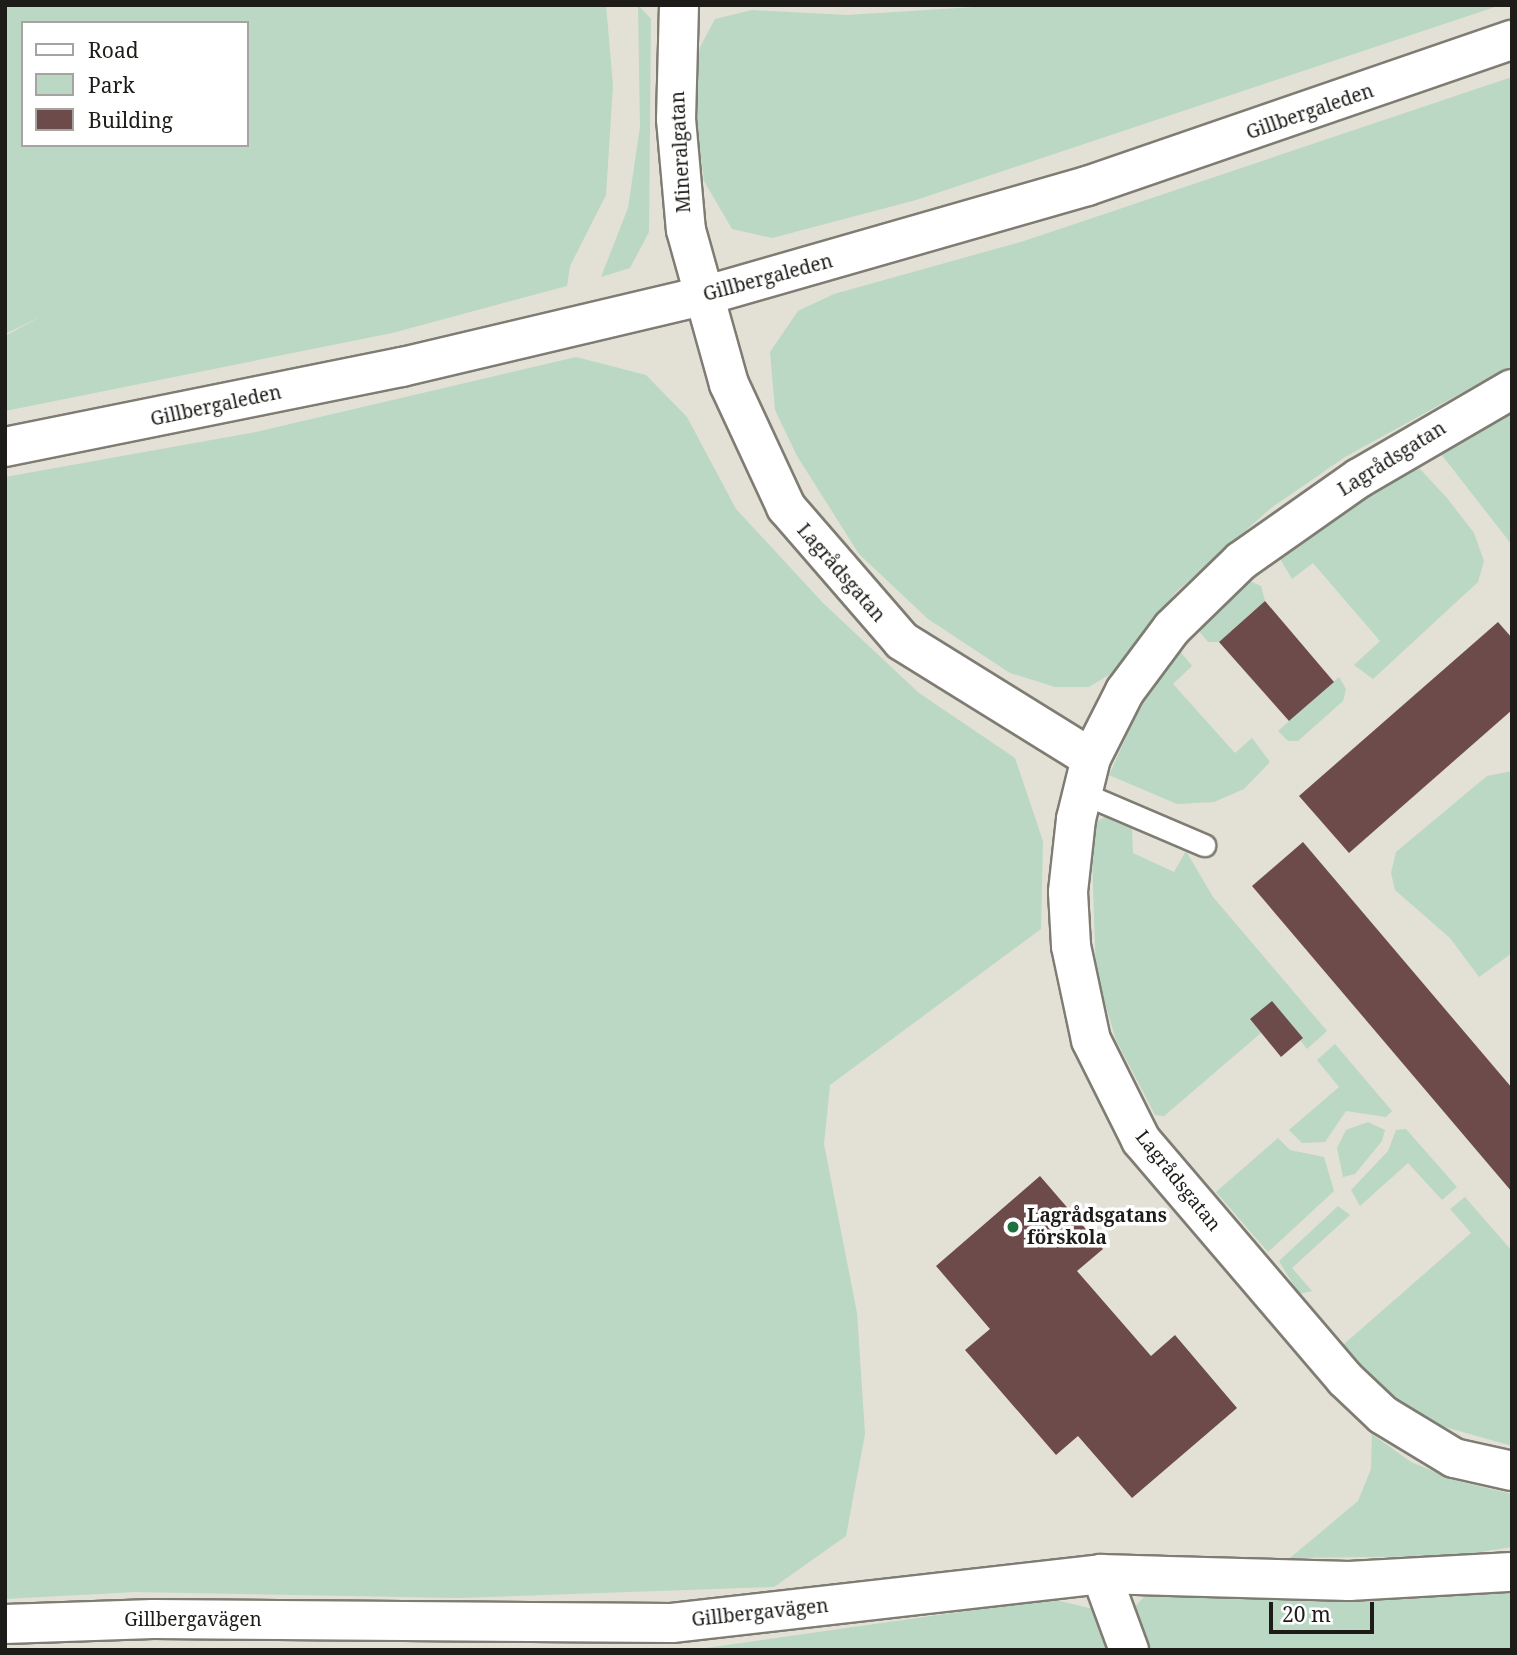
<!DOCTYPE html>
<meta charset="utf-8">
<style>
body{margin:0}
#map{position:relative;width:1517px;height:1655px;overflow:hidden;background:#e3e0d6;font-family:"Noto Serif",serif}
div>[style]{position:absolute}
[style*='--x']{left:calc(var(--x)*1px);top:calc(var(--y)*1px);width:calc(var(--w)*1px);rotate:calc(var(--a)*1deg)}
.green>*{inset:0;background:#bad8c3}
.building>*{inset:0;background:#6d4b4a}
.roads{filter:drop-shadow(2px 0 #7f7c73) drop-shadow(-2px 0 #7f7c73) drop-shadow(0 2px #7f7c73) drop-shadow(0 -2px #7f7c73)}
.service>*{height:21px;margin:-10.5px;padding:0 10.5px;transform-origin:10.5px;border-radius:10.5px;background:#fff}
.minor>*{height:38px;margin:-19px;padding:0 19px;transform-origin:19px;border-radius:19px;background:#fff}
.secondary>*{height:38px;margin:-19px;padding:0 19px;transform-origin:19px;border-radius:19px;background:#fff}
.dots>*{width:19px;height:19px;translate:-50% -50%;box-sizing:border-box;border:4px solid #fff;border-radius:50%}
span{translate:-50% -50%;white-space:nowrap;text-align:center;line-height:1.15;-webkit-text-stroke:7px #fff;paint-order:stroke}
.street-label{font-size:19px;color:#1d1c18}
.poi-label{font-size:19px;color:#1d1c18;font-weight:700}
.left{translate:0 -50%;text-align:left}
.frame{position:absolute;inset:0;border:7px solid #1d1c18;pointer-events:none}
.legend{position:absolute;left:21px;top:21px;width:228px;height:126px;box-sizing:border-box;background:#fff;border:2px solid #a5a4a3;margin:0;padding:9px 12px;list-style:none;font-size:21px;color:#1d1c18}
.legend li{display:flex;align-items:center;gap:14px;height:35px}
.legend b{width:35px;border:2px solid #a5a4a3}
.scale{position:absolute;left:1269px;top:1602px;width:105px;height:32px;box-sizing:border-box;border:4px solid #1d1c18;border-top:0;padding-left:9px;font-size:21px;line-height:24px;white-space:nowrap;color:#1d1c18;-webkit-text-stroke:5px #fff;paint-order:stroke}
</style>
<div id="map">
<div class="green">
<div style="clip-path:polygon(evenodd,5px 5px,606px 5px,613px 85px,606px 195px,570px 266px,567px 286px,392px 333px,5px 411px,5px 336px,42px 316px,5px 334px,5px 5px,23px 23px,247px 23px,247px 145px,23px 145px,23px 23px)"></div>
<div style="clip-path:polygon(638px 5px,651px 19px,649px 232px,630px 268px,601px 277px,628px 208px,640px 127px)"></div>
<div style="clip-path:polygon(1007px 5px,1501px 5px,916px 200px,772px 238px,732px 229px,704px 181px,693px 91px,700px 47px,715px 19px,752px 10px,847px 15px)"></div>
<div style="clip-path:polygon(1512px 77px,1512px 365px,1345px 457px,1271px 508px,1176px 592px,1112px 673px,1089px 687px,1055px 687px,1010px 673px,928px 619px,859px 554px,797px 456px,775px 410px,770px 352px,798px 311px,834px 294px,1024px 241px)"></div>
<div style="clip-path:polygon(576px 357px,646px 375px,687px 417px,736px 509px,823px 603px,919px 693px,1015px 758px,1043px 841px,1041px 929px,830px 1085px,824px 1144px,857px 1313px,865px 1434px,846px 1536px,774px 1587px,458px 1598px,135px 1592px,5px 1599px,5px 477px,256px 432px)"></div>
<div style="clip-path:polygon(1512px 412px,1512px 545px,1441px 454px,1444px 446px)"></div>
<div style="clip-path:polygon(1406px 468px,1420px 469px,1447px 498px,1474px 533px,1484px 561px,1478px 582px,1373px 679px,1354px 665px,1380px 641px,1313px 563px,1292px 579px,1279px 557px)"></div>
<div style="clip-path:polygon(1250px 581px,1261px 586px,1265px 601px,1219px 642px,1208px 642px,1199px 631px,1204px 621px)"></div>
<div style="clip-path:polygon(1180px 651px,1192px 666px,1173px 684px,1235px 753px,1252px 738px,1270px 762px,1244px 789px,1214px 802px,1177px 804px,1109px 775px,1143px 700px)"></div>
<div style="clip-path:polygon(1339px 677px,1346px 689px,1343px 701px,1298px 741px,1288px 741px,1278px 731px)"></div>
<div style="clip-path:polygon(1512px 771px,1512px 953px,1479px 977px,1450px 938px,1395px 890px,1391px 873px,1396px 852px,1487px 776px)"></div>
<div style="clip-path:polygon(1108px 815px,1132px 828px,1133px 853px,1174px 872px,1186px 851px,1213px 897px,1327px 1031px,1307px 1049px,1272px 1002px,1250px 1019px,1261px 1033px,1164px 1116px,1155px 1115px,1116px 1040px,1096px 973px,1092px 857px,1096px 822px)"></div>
<div style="clip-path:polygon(1335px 1044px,1392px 1111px,1386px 1117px,1346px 1111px,1325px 1142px,1302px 1143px,1289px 1130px,1339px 1087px,1317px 1060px)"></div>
<div style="clip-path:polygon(1368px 1122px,1385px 1130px,1382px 1141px,1355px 1174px,1343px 1177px,1337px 1148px,1346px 1130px)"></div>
<div style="clip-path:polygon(1406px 1129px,1457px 1187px,1442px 1200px,1408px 1163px,1360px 1206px,1351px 1190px,1388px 1151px,1396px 1130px)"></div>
<div style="clip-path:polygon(1278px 1138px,1290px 1150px,1324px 1157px,1334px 1191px,1268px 1252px,1216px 1192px)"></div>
<div style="clip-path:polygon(1465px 1197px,1512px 1251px,1512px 1446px,1438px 1425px,1393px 1397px,1343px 1345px,1471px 1233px,1450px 1209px)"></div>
<div style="clip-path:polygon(1338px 1206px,1350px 1215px,1292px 1268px,1312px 1291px,1299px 1294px,1279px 1261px)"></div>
<div style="clip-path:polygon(1372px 1434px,1411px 1462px,1457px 1481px,1512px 1494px,1512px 1547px,1455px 1556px,1290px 1558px,1358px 1501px,1371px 1469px)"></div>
<div style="clip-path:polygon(1512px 1592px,1512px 1650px,1141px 1650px,1129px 1613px,1144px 1597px)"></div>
<div style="clip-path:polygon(1052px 1599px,1097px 1610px,1113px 1650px,692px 1650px)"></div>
</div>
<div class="building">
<div style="clip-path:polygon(1265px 601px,1334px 682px,1289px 721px,1219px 642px)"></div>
<div style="clip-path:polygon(1498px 622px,1512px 638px,1512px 710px,1349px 853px,1299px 796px)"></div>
<div style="clip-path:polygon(1303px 842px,1512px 1088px,1512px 1192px,1252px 886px)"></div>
<div style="clip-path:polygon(1272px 1001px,1303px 1038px,1281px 1057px,1250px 1019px)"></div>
<div style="clip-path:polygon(1040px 1176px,1103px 1249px,1077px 1271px,1151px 1356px,1175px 1335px,1237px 1408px,1132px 1498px,1078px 1436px,1056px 1455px,965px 1350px,990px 1329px,936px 1266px)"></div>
</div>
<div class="roads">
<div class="service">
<div style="--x:1082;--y:793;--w:133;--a:23.1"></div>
</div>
<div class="minor">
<div style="--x:679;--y:5;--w:114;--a:91.5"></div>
<div style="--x:676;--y:119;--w:111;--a:84.9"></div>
<div style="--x:686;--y:230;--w:160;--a:74.4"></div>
<div style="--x:729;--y:384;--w:136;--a:65.1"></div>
<div style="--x:786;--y:507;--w:177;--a:49.1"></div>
<div style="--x:902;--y:641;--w:222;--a:31.8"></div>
<div style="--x:1512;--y:389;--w:177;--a:149.8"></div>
<div style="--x:1359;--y:478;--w:144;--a:144.9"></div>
<div style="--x:1241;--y:561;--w:96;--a:135.8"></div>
<div style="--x:1172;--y:628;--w:79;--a:126.7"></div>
<div style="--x:1125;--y:691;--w:75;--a:116.9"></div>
<div style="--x:1091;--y:758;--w:63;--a:103.8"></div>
<div style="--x:1076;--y:819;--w:73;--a:96.3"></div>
<div style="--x:1068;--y:892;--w:54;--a:86.8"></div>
<div style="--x:1071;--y:946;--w:96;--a:78"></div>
<div style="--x:1091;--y:1040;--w:112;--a:63.4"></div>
<div style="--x:1141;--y:1140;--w:314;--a:49.5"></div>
<div style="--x:1345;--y:1379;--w:52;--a:43.5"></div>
<div style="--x:1383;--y:1415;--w:83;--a:31.2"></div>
<div style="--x:1454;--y:1458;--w:59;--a:12.6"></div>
<div style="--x:1101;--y:1574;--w:81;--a:69.8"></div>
<div style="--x:5;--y:1624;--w:148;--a:-1.9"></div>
<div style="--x:153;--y:1619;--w:519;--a:0.44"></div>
<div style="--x:672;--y:1623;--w:432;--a:-6.5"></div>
<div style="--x:1101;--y:1574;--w:248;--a:1.6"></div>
<div style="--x:1349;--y:1581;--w:163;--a:-3.2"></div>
</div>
<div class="secondary">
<div style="--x:5;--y:447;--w:405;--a:-11.4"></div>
<div style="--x:402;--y:367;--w:313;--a:-13.3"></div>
<div style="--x:707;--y:295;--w:395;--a:-16"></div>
<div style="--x:1087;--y:186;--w:449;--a:-19"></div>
</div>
</div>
<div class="dots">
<div style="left:1013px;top:1227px;background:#206f3e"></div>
</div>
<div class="street-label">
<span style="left:1310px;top:112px;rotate:-19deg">Gillbergaleden</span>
<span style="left:681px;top:152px;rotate:-93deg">Mineralgatan</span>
<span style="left:768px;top:278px;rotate:-15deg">Gillbergaleden</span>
<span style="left:216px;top:406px;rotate:-12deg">Gillbergaleden</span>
<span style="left:1392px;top:459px;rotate:-32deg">Lagrådsgatan</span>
<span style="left:841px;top:573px;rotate:49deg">Lagrådsgatan</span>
<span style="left:1178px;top:1181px;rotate:51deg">Lagrådsgatan</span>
<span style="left:760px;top:1613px;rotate:-6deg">Gillbergavägen</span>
<span style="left:193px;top:1620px">Gillbergavägen</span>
</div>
<div class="poi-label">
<span class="left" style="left:1027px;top:1227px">Lagrådsgatans<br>förskola</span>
</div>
<div class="frame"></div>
<ul class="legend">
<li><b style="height:9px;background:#fff"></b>Road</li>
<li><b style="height:19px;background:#bad8c3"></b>Park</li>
<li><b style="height:19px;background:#6d4b4a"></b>Building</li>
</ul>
<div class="scale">20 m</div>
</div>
